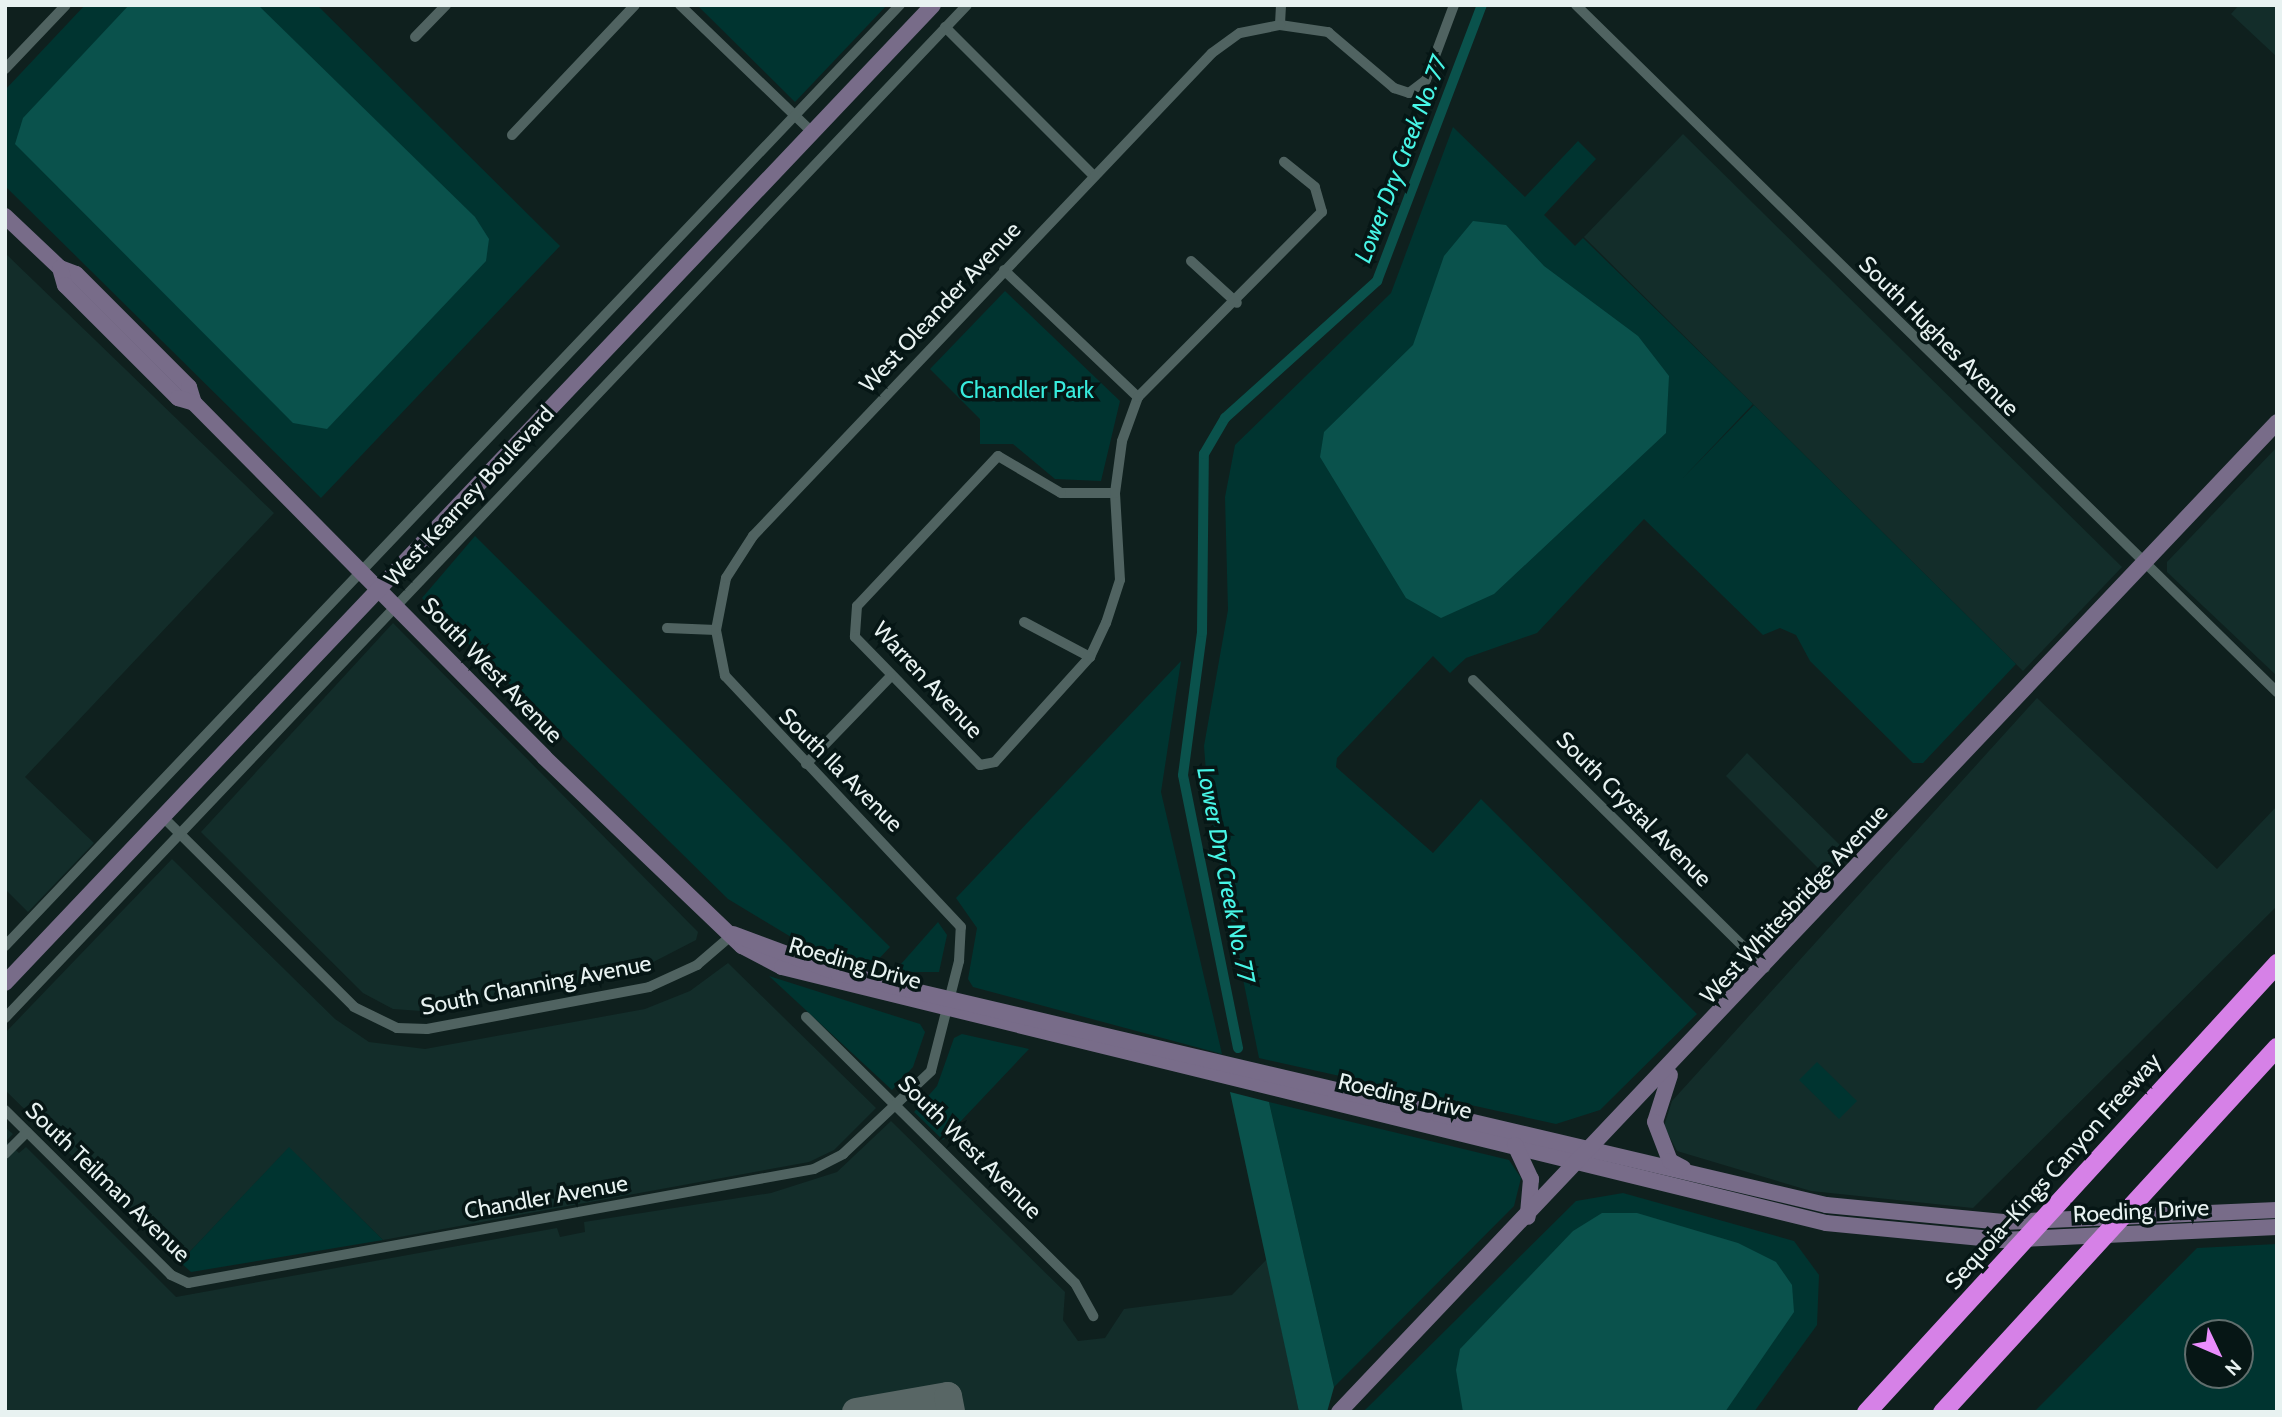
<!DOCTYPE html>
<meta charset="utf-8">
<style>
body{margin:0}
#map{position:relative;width:2282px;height:1417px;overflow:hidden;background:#0f201e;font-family:Cabin,sans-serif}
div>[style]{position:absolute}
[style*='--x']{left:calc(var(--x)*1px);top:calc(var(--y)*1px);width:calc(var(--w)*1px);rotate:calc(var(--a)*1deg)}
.built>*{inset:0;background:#132d2a}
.green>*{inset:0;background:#003430}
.water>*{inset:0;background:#0a524c}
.canal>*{height:10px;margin:-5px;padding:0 5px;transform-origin:5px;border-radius:5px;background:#0a524c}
.taxiway>*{height:28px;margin:-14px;padding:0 14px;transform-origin:14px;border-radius:14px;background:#586665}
.street>*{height:10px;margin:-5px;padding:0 5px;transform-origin:5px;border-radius:5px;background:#506361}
.secondary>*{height:16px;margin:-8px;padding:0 8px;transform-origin:8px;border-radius:8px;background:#786c89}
.highway>*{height:19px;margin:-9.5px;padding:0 9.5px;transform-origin:9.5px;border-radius:9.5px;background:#d681e7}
span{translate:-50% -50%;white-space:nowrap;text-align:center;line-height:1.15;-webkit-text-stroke:7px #061615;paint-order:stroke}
.street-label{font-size:23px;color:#e8f2f1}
.park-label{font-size:23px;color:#37ebdc}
.water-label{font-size:24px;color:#47f5e6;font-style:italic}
.frame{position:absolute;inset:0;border:7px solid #e8f2f1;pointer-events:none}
.north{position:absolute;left:2184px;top:1319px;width:70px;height:70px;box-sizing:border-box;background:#061615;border:2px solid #606e6d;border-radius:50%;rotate:134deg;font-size:19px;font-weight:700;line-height:28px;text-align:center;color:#e8f2f1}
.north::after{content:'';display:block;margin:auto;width:24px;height:32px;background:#ea8dfd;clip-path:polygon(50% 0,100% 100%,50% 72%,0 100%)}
</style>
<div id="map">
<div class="built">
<div style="clip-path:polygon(2239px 5px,2277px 5px,2277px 57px,2231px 14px)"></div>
<div style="clip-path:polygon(1683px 134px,2122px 567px,2023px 671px,1584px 237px)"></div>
<div style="clip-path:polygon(5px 253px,274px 513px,25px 777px,94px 843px,28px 912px,5px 889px)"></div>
<div style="clip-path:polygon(2277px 447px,2277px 676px,2167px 572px,2167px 562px)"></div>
<div style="clip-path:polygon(393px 623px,698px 932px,696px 940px,632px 973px,421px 1011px,393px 1009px,363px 993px,201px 832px)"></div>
<div style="clip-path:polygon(2037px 698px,2217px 869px,2277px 806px,2277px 906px,1973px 1208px,1811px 1191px,1677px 1151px,1664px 1126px,1672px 1101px)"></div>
<div style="clip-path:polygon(1747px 753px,1849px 854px,1827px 877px,1726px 776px)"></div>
<div style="clip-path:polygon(172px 859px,335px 1019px,369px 1042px,425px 1049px,645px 1009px,690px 991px,728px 963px,876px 1108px,834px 1150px,809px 1162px,383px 1240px,289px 1148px,180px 1262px,5px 1090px,5px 1033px)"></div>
<div style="clip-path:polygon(891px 1121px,1065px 1292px,1063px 1320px,1078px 1341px,1105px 1338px,1124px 1309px,1232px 1295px,1267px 1259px,1299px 1412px,5px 1412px,5px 1127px,13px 1134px,6px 1141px,19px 1153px,26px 1147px,176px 1297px,557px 1228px,560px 1237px,585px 1232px,584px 1222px,771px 1193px,837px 1172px)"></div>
</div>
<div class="green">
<div style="clip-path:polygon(85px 5px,317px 5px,560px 246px,321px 498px,5px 186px,5px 90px)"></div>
<div style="clip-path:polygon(697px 5px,887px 5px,795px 102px)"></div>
<div style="clip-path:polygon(1453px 127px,1525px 197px,1578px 141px,1596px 159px,1544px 215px,1575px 246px,1583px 238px,1753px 404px,1682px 479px,1754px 405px,2016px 664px,1923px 763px,1913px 763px,1810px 661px,1796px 635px,1780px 628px,1763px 635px,1644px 519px,1537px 633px,1466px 658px,1450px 673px,1433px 656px,1337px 758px,1336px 767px,1433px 853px,1481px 799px,1697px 1014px,1600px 1110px,1556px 1124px,1259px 1058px,1209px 811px,1204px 746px,1228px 610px,1225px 497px,1235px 445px,1391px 293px)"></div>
<div style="clip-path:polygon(1005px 291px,1120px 401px,1101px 481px,1055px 479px,1013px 444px,980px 444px,980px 419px,930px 369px)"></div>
<div style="clip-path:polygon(475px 536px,890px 947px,874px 964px,801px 943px,728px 899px,422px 598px)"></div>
<div style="clip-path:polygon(1181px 661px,1161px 792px,1222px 1054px,973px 987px,968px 979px,977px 928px,956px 898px)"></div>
<div style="clip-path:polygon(938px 922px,947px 935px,939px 972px,894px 972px)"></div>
<div style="clip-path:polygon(769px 976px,920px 1024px,925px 1032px,913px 1067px,892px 1090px)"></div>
<div style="clip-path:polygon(962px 1034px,1029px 1049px,943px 1140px,914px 1112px,937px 1086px,954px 1038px)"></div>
<div style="clip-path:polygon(1817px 1062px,1857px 1101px,1839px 1119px,1799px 1080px)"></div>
<div style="clip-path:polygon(1269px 1102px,1509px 1160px,1521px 1178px,1514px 1206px,1334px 1387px)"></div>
<div style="clip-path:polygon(289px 1147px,383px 1240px,191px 1272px,180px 1262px)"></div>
<div style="clip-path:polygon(1623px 1193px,1794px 1241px,1819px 1275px,1817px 1325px,1754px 1412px,1363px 1412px,1576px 1201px)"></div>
<div style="clip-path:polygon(evenodd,2277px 1244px,2277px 1412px,2034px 1412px,2197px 1248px,2277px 1244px,2198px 1333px,2240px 1333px,2240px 1375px,2198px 1375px,2198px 1333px)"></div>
</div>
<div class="water">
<div style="clip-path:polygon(129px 5px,258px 5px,475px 217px,489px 239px,486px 261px,327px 429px,293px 423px,15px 144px,23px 118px)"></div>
<div style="clip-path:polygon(1473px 221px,1506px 225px,1544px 266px,1638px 336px,1669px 376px,1666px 433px,1494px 594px,1441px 618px,1406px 598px,1320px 457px,1324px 432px,1413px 345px,1444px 256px)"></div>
<div style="clip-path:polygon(1230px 1092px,1269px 1102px,1334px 1387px,1327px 1412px,1299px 1412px)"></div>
<div style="clip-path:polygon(1602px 1213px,1637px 1213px,1738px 1243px,1776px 1262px,1792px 1285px,1794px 1312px,1725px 1412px,1463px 1412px,1456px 1370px,1460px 1349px,1573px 1231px)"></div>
</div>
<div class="canal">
<div style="--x:1238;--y:1048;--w:278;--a:-101.4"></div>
<div style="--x:1183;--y:775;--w:144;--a:-82.4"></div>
<div style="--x:1202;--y:632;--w:178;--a:-89.4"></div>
<div style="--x:1204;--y:454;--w:42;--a:-59.7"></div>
<div style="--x:1225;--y:418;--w:205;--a:-42"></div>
<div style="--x:1377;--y:281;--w:295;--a:-69.2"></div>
</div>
<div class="taxiway">
<div style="--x:856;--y:1412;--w:93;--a:-9.9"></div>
<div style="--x:948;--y:1396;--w:16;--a:79"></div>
</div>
<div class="street">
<div style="--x:680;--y:5;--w:183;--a:43.9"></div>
<div style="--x:1281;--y:5;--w:20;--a:93"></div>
<div style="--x:1280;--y:25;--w:49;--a:8.3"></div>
<div style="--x:1328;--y:32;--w:87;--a:40.3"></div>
<div style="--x:1394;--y:88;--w:16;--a:18"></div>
<div style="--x:1409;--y:93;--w:21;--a:-37"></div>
<div style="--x:1426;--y:80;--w:80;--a:-69.5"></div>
<div style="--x:1576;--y:5;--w:982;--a:44.42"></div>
<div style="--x:945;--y:27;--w:211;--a:45"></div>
<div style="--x:415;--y:37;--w:45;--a:-45.9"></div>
<div style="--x:5;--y:69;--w:88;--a:-46.4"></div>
<div style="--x:512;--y:135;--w:179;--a:-46.6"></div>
<div style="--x:1191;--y:261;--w:62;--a:42.4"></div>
<div style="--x:1004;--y:270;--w:185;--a:43.5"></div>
<div style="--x:1115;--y:493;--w:54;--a:180"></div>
<div style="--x:1061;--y:493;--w:73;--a:-149.6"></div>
<div style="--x:998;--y:456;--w:206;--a:133.2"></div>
<div style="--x:857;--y:606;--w:31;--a:94"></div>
<div style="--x:855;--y:637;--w:179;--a:45.7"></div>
<div style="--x:980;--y:765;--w:15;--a:-11"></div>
<div style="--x:995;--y:762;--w:142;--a:-47.9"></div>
<div style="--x:1090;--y:657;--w:38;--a:-65"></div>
<div style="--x:1106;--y:623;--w:45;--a:-72"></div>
<div style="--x:1120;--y:580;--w:87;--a:-93.3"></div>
<div style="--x:1115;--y:493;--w:52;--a:-82.3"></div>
<div style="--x:1122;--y:441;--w:47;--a:-70"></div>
<div style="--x:1138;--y:397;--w:261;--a:-45.2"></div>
<div style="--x:1322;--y:212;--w:26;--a:-106"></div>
<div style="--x:1315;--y:187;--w:40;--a:-141"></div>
<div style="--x:1024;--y:622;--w:75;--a:27.9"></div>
<div style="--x:667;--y:628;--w:49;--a:2.3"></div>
<div style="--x:1473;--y:680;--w:410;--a:44.6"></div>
<div style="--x:806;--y:764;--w:122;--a:-46"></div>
<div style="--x:163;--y:817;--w:269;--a:44.8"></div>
<div style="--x:354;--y:1007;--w:48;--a:26"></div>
<div style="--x:397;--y:1028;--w:30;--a:2"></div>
<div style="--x:427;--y:1029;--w:226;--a:-10.7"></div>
<div style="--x:649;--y:987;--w:53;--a:-24.6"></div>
<div style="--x:697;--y:965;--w:48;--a:-40.7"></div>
<div style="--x:5;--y:946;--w:1299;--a:-46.44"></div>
<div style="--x:806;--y:1017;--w:378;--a:44.7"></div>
<div style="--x:1075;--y:1283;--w:38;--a:61"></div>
<div style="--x:5;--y:1018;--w:1397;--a:-46.48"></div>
<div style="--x:5;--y:1110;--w:234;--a:44.8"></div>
<div style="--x:171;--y:1275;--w:19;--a:25"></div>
<div style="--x:188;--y:1283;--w:636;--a:-10.32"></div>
<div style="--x:814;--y:1169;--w:33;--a:-27"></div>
<div style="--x:843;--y:1154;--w:121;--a:-43.3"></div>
<div style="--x:931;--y:1071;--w:114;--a:-75.7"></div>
<div style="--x:959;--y:961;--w:34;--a:-87"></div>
<div style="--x:961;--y:927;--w:345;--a:-133.2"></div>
<div style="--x:725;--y:676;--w:47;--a:-101.1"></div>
<div style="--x:716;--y:630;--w:53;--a:-79.1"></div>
<div style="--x:726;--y:578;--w:50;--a:-57.3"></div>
<div style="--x:753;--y:536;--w:666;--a:-46.46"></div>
<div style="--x:1212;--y:53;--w:34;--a:-36"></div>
<div style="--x:1240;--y:33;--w:41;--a:-11.3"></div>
<div style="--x:5;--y:1154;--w:31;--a:-45"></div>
</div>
<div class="secondary">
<div style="--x:5;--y:216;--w:76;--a:43.4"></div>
<div style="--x:60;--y:268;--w:17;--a:21"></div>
<div style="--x:76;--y:274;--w:160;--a:45"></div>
<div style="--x:189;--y:387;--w:17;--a:73"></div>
<div style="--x:194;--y:403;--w:498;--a:45.3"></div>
<div style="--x:544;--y:757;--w:274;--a:43.7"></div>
<div style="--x:742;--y:946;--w:45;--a:27.7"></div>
<div style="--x:782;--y:967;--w:1075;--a:13.78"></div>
<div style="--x:1826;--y:1223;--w:177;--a:5.5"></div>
<div style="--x:2002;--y:1240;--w:275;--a:-2.7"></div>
<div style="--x:60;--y:268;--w:18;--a:74"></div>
<div style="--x:65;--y:285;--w:160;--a:45"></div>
<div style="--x:178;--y:398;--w:17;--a:17"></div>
<div style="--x:733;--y:934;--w:112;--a:20.4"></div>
<div style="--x:838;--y:973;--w:1015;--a:13.21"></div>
<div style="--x:1826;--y:1205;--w:178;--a:5.5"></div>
<div style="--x:2003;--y:1222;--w:274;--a:-2.5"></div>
<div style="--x:5;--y:983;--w:1348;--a:-46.5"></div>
<div style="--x:1670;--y:1075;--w:49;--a:107.7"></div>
<div style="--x:1655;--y:1122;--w:42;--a:69"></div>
<div style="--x:1670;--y:1161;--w:15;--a:28"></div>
<div style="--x:1515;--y:1145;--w:38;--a:65"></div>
<div style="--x:1531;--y:1179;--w:38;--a:95"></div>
<div style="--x:1339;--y:1412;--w:1364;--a:-46.54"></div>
</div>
<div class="highway">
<div style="--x:1866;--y:1412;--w:609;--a:-47.53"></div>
<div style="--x:1942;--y:1412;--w:495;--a:-47.5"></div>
</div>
<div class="street-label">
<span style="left:940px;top:307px;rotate:-47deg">West Oleander Avenue</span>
<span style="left:1939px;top:336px;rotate:45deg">South Hughes Avenue</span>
<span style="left:469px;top:496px;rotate:-47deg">West Kearney Boulevard</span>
<span style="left:492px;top:670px;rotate:46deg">South West Avenue</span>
<span style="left:928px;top:680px;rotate:47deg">Warren Avenue</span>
<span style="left:841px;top:770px;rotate:45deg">South Ila Avenue</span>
<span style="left:1634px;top:809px;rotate:45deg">South Crystal Avenue</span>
<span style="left:1794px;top:904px;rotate:-47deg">West Whitesbridge Avenue</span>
<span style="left:855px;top:963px;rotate:16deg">Roeding Drive</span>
<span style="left:536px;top:985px;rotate:-11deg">South Channing Avenue</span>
<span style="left:1405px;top:1096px;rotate:13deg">Roeding Drive</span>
<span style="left:970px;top:1147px;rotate:45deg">South West Avenue</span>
<span style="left:2053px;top:1171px;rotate:-48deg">Sequoia–Kings Canyon Freeway</span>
<span style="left:108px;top:1182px;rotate:44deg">South Teilman Avenue</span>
<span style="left:546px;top:1197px;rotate:-10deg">Chandler Avenue</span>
<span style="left:2141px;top:1211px;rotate:-3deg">Roeding Drive</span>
</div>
<div class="park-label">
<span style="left:1027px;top:390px">Chandler Park</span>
</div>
<div class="water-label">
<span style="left:1401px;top:159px;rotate:-69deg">Lower Dry Creek No. 77</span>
<span style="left:1226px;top:875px;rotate:79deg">Lower Dry Creek No. 77</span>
</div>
<div class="frame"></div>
<div class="north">N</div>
</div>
